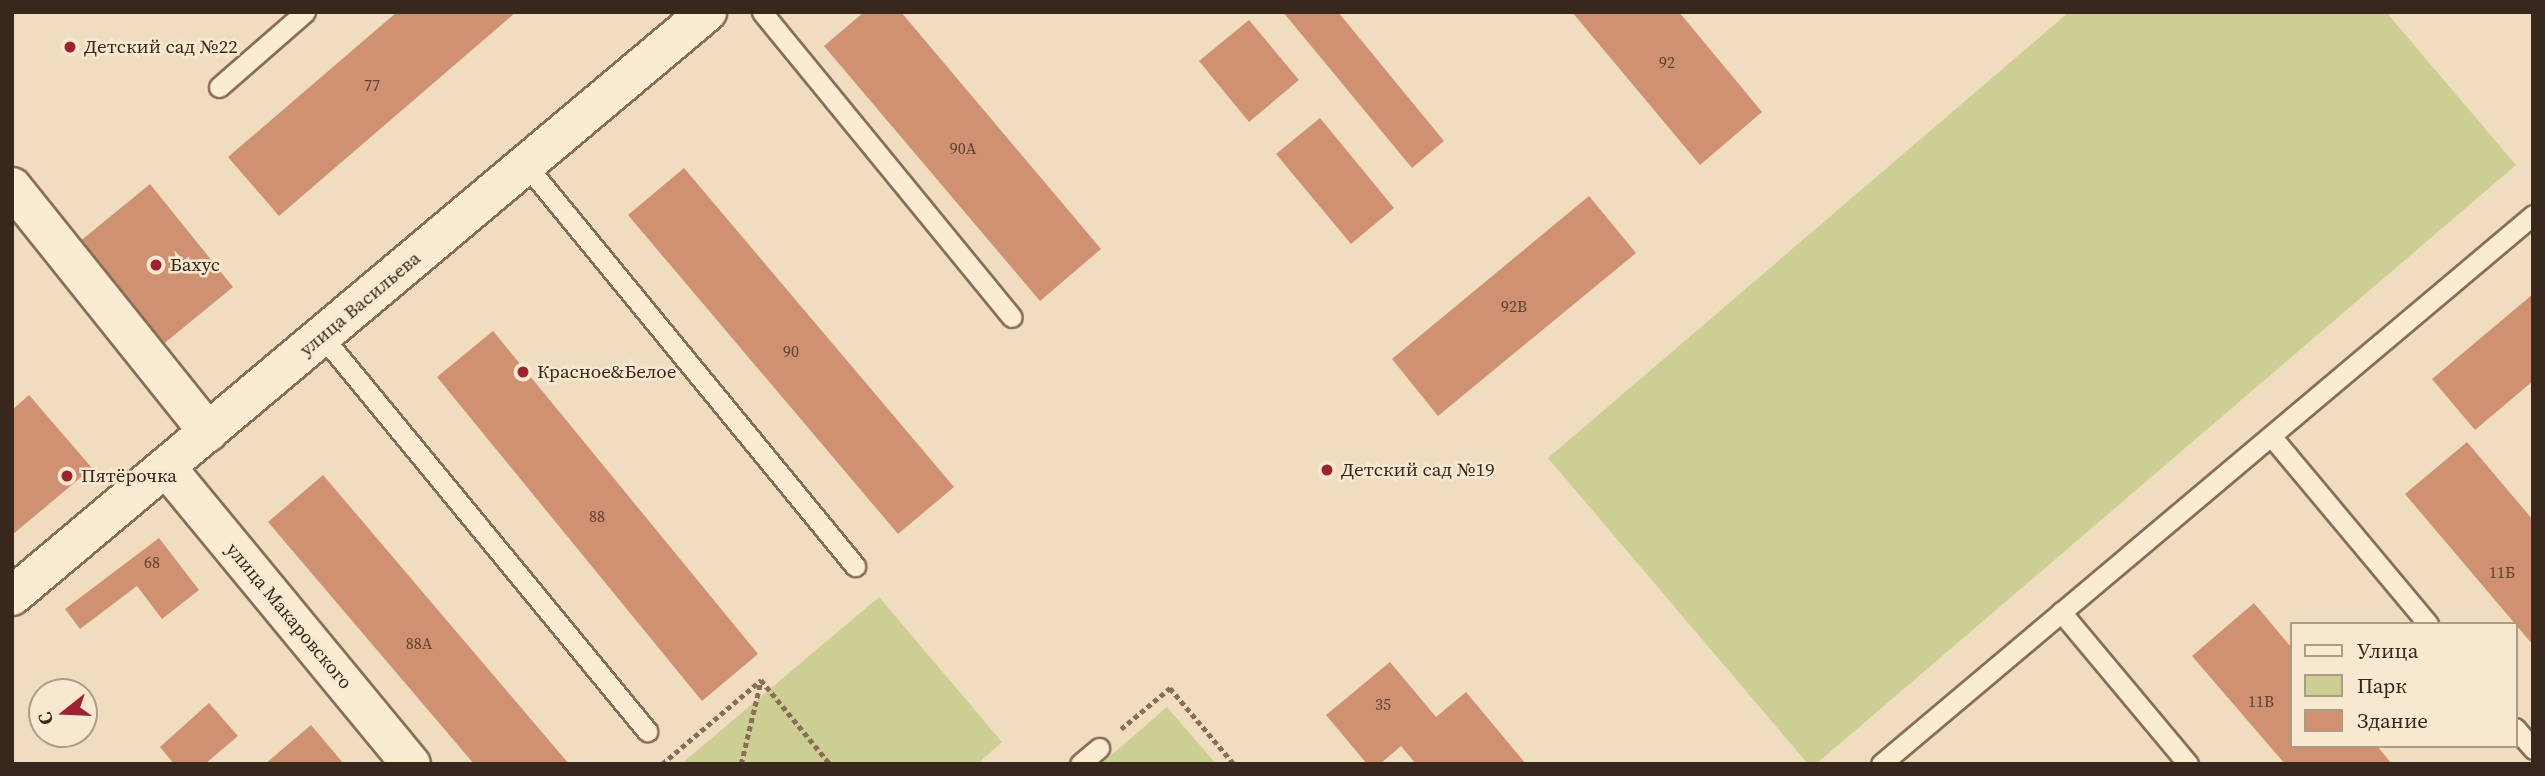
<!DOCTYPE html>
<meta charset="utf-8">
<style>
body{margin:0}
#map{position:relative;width:2545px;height:776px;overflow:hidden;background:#f0ddbf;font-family:"Source Serif 4",serif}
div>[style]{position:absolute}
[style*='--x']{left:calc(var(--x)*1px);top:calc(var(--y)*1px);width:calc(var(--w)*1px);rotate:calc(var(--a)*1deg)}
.green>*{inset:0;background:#cdce93}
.building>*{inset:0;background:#d09173}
.path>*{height:4.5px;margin-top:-2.25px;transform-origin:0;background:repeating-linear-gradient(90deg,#8a6d56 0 5px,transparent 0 8.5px)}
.roads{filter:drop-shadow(2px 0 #8a6d56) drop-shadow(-2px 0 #8a6d56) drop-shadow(0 2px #8a6d56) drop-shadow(0 -2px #8a6d56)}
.service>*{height:19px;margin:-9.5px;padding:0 9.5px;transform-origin:9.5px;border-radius:9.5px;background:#faebd3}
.minor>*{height:38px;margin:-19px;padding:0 19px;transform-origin:19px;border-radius:19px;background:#faebd3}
.tertiary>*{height:38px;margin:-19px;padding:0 19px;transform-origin:19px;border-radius:19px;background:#faebd3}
.dots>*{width:19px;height:19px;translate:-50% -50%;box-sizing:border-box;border:4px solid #f7e8cf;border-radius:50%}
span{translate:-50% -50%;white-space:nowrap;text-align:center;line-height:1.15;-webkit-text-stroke:5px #f7e8cf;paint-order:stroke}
.number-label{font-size:16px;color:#5e4232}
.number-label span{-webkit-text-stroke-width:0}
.poi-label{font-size:19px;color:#38271c}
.left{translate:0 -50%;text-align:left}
.street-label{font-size:19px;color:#38271c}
.frame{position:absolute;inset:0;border:14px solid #38271c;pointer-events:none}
.legend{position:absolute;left:2290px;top:622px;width:228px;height:126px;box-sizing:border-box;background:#f7e8cf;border:2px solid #ab9b87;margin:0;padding:9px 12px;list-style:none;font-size:21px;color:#38271c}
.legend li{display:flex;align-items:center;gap:14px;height:35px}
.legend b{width:35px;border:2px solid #ab9b87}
.north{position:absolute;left:28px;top:678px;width:70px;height:70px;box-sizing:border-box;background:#f7e8cf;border:2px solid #ab9b87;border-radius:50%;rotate:252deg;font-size:19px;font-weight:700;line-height:28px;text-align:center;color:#38271c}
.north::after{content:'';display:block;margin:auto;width:24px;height:32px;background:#9c232f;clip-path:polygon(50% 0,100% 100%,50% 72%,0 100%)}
</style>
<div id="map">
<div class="green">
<div style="clip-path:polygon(2069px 12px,2386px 12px,2516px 165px,1816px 764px,1808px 764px,1548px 458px)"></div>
<div style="clip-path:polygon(879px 597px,1002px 742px,977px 764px,681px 764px)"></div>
<div style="clip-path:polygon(1167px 707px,1216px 764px,1101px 764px)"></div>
</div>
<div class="building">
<div style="clip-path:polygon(397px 12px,516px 12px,279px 216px,228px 157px)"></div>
<div style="clip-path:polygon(864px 12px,901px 12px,1101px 249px,1040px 301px,824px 46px)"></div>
<div style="clip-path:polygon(1283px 12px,1338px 12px,1444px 141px,1412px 168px)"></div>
<div style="clip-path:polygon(1572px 12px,1679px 12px,1762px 112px,1700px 165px)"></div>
<div style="clip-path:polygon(1249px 20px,1299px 80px,1249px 122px,1199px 61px)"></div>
<div style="clip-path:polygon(1320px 118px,1394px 208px,1351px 244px,1276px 154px)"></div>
<div style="clip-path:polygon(684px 168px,954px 487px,898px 534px,628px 215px)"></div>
<div style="clip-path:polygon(150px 184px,233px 287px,161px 346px,78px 243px)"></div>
<div style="clip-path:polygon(1589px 196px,1636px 253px,1438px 416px,1392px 359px)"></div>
<div style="clip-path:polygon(2533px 294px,2533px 381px,2475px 430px,2432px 379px)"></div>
<div style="clip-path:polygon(493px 331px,758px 654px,702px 701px,437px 377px)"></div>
<div style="clip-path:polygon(29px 395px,92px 468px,12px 535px,12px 410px)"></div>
<div style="clip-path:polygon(2467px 442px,2533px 520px,2533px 645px,2405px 494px)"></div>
<div style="clip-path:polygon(323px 475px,569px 764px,474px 764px,268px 522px)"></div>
<div style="clip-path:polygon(159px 538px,199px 590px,162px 619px,137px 586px,80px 629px,65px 609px)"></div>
<div style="clip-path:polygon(2254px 603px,2291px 647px,2291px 746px,2377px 746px,2392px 764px,2285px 764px,2192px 656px)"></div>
<div style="clip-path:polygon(1390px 662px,1436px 717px,1466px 692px,1526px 764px,1416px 764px,1401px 746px,1380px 764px,1367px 764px,1326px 715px)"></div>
<div style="clip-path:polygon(209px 703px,238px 736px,205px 764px,174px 764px,160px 747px)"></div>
<div style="clip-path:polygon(311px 725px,344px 764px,265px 764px)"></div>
</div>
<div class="path">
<div style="--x:761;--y:680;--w:109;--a:50.6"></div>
<div style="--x:1121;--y:729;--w:64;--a:-39.9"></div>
<div style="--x:1170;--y:688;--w:99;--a:49.9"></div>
<div style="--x:662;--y:764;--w:130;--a:-40.3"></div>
<div style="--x:741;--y:764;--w:86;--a:-76.6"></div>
</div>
<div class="roads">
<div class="service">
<div style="--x:762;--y:12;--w:394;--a:50.7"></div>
<div style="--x:219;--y:87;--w:114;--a:-41.1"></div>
<div style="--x:526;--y:165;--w:519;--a:50.63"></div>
<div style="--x:322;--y:336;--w:512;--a:50.55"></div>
<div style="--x:2271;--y:436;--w:245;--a:50.1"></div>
<div style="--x:2061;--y:612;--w:198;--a:50.1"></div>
<div style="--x:2515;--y:728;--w:28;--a:49"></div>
<div style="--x:1080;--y:764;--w:25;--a:-40"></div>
<div style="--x:1881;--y:764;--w:852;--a:-40.1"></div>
</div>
<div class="minor">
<div style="--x:12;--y:187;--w:314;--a:51.3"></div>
<div style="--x:166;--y:467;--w:385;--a:50.5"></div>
</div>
<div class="tertiary">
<div style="--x:12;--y:596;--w:908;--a:-40.04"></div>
</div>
</div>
<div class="dots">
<div style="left:70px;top:47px;background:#9c232f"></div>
<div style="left:156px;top:265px;background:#9c232f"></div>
<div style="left:523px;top:372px;background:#9c232f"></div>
<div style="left:1327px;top:470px;background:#9c232f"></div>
<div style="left:67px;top:476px;background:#9c232f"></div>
</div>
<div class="number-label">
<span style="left:1667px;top:62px">92</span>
<span style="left:372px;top:85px">77</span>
<span style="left:963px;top:148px">90А</span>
<span style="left:1514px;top:306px">92В</span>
<span style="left:791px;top:351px">90</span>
<span style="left:597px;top:516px">88</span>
<span style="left:152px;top:562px">68</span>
<span style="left:2502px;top:572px">11Б</span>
<span style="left:419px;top:643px">88А</span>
<span style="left:2261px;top:701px">11В</span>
<span style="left:1383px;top:704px">35</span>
</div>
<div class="poi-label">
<span class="left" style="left:84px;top:47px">Детский сад №22</span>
<span class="left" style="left:170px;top:265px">Бахус</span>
<span class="left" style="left:537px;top:372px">Красное&amp;Белое</span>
<span class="left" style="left:1341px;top:470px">Детский сад №19</span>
<span class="left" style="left:81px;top:476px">Пятёрочка</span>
</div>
<div class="street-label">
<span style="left:360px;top:304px;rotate:-40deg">улица Васильева</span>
<span style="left:289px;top:616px;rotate:50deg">улица Макаровского</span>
</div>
<div class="frame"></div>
<ul class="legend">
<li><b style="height:9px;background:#faebd3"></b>Улица</li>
<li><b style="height:19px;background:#cdce93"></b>Парк</li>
<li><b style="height:19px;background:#d09173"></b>Здание</li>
</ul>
<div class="north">С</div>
</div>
